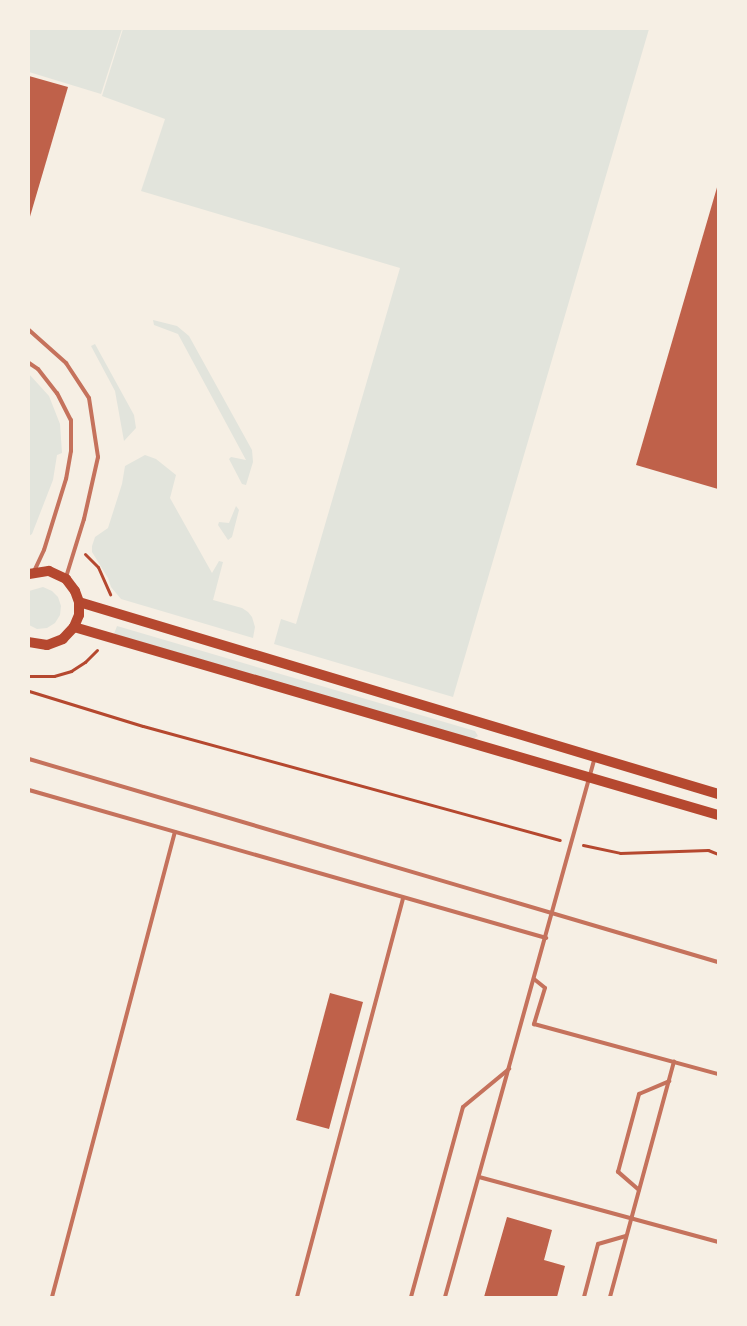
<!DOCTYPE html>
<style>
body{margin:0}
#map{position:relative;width:747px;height:1326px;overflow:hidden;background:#f6efe4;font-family:"PT Sans Narrow",sans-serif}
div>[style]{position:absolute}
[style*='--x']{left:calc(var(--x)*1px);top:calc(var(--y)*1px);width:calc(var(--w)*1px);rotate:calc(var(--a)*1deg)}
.green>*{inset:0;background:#e2e4dc}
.building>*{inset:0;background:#bf614a}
.path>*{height:3px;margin:-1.5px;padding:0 1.5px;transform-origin:1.5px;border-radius:1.5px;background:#b5482f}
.service>*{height:4px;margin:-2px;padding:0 2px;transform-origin:2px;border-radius:2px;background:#c5725c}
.secondary>*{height:10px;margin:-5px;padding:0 5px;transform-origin:5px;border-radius:5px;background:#b5482f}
span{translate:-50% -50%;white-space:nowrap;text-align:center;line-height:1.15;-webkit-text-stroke:4px #f6efe4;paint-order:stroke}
.frame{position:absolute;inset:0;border:30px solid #f6efe4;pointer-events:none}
</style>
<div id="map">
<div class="green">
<div style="clip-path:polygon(29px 29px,122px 29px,101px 94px,29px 72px)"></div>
<div style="clip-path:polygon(123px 29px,649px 29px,453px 697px,274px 644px,281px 619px,296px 624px,400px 268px,141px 191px,165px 119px,102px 96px)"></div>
<div style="clip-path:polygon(153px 320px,177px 326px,189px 336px,252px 450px,253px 462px,246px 485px,242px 484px,229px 459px,231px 457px,246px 460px,178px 334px,154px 325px)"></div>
<div style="clip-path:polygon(95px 344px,134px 415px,136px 428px,124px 441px,115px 391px,91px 346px)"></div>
<div style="clip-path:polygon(29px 374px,49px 396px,60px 424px,62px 453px,57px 455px,53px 480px,32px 534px,29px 536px)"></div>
<div style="clip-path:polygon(145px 455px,156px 459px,176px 475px,170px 498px,212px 573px,219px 561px,223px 562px,213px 600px,242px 608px,248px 612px,252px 617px,255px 627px,253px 638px,121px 599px,111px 587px,108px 578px,92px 552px,92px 546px,95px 537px,108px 528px,122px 484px,125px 466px)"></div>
<div style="clip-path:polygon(236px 506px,239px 510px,232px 537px,228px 540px,218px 525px,219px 522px,229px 523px)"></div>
<div style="clip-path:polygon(43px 587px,52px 591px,58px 597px,61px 606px,60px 615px,55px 623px,47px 628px,37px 629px,29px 625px,29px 591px)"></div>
<div style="clip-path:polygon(117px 626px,475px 731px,478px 736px,473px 739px,114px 634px)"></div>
</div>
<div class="building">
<div style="clip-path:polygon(29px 76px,68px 87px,29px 220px)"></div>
<div style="clip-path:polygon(718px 184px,718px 489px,636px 465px)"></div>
<div style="clip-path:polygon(330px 993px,363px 1002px,329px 1129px,296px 1120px)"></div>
<div style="clip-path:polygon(507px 1217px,552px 1230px,544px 1260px,565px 1266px,557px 1297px,484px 1297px)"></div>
</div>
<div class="path">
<div style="--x:85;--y:554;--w:18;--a:45"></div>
<div style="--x:98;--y:567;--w:30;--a:66"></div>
<div style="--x:29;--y:676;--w:25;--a:0"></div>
<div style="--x:54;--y:676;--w:18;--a:-16"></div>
<div style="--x:71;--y:671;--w:17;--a:-33"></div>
<div style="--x:85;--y:662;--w:17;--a:-45"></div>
<div style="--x:29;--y:691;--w:119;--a:17.1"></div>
<div style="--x:143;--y:726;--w:432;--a:15.3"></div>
<div style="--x:583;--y:845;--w:38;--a:12"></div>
<div style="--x:620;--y:853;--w:88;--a:-2"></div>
<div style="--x:708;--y:850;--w:11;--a:22"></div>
</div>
<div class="service">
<div style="--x:29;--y:330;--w:50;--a:41.7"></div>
<div style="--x:66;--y:363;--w:42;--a:56.7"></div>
<div style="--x:89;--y:398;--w:60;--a:81.3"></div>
<div style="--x:98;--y:457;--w:64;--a:102.7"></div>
<div style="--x:84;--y:519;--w:61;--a:107.2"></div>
<div style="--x:29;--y:363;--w:11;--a:34"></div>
<div style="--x:38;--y:369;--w:31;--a:52"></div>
<div style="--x:57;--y:393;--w:30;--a:63"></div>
<div style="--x:71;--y:420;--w:31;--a:90"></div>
<div style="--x:71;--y:451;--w:28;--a:100"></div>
<div style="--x:66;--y:479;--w:74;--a:107.2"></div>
<div style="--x:44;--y:550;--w:23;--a:115"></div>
<div style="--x:29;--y:759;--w:718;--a:16.42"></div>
<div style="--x:29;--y:790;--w:538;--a:15.97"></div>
<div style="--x:534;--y:979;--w:14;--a:39"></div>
<div style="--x:545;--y:988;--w:38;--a:107"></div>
<div style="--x:534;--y:1024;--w:191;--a:15.2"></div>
<div style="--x:479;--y:1177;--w:248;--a:15.2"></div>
<div style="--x:639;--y:1190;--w:28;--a:-139"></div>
<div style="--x:618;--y:1172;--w:81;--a:-74.9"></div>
<div style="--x:639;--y:1094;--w:33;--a:-23"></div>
<div style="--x:52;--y:1297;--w:481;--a:-75.2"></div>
<div style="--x:297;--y:1297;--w:412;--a:-75.1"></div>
<div style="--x:411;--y:1297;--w:197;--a:-74.7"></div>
<div style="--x:463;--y:1107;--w:60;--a:-39.6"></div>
<div style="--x:445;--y:1297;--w:560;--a:-74.48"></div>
<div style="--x:584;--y:1297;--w:55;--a:-75.2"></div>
<div style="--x:598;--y:1244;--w:29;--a:-16"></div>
<div style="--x:610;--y:1297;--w:244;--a:-74.8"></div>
</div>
<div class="secondary">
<div style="--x:29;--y:574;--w:20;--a:-9"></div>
<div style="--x:49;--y:571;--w:19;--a:25"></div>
<div style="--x:66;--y:579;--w:15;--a:53"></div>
<div style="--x:75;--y:591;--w:12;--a:70"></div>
<div style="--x:79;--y:602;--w:13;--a:90"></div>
<div style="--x:79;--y:615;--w:13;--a:113"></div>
<div style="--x:74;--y:627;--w:16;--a:133"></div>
<div style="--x:63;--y:639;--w:17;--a:159"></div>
<div style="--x:47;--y:645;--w:18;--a:-171"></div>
<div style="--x:79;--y:602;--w:667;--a:16.72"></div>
<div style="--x:74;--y:627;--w:671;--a:16.27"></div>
</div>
<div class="frame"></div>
</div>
